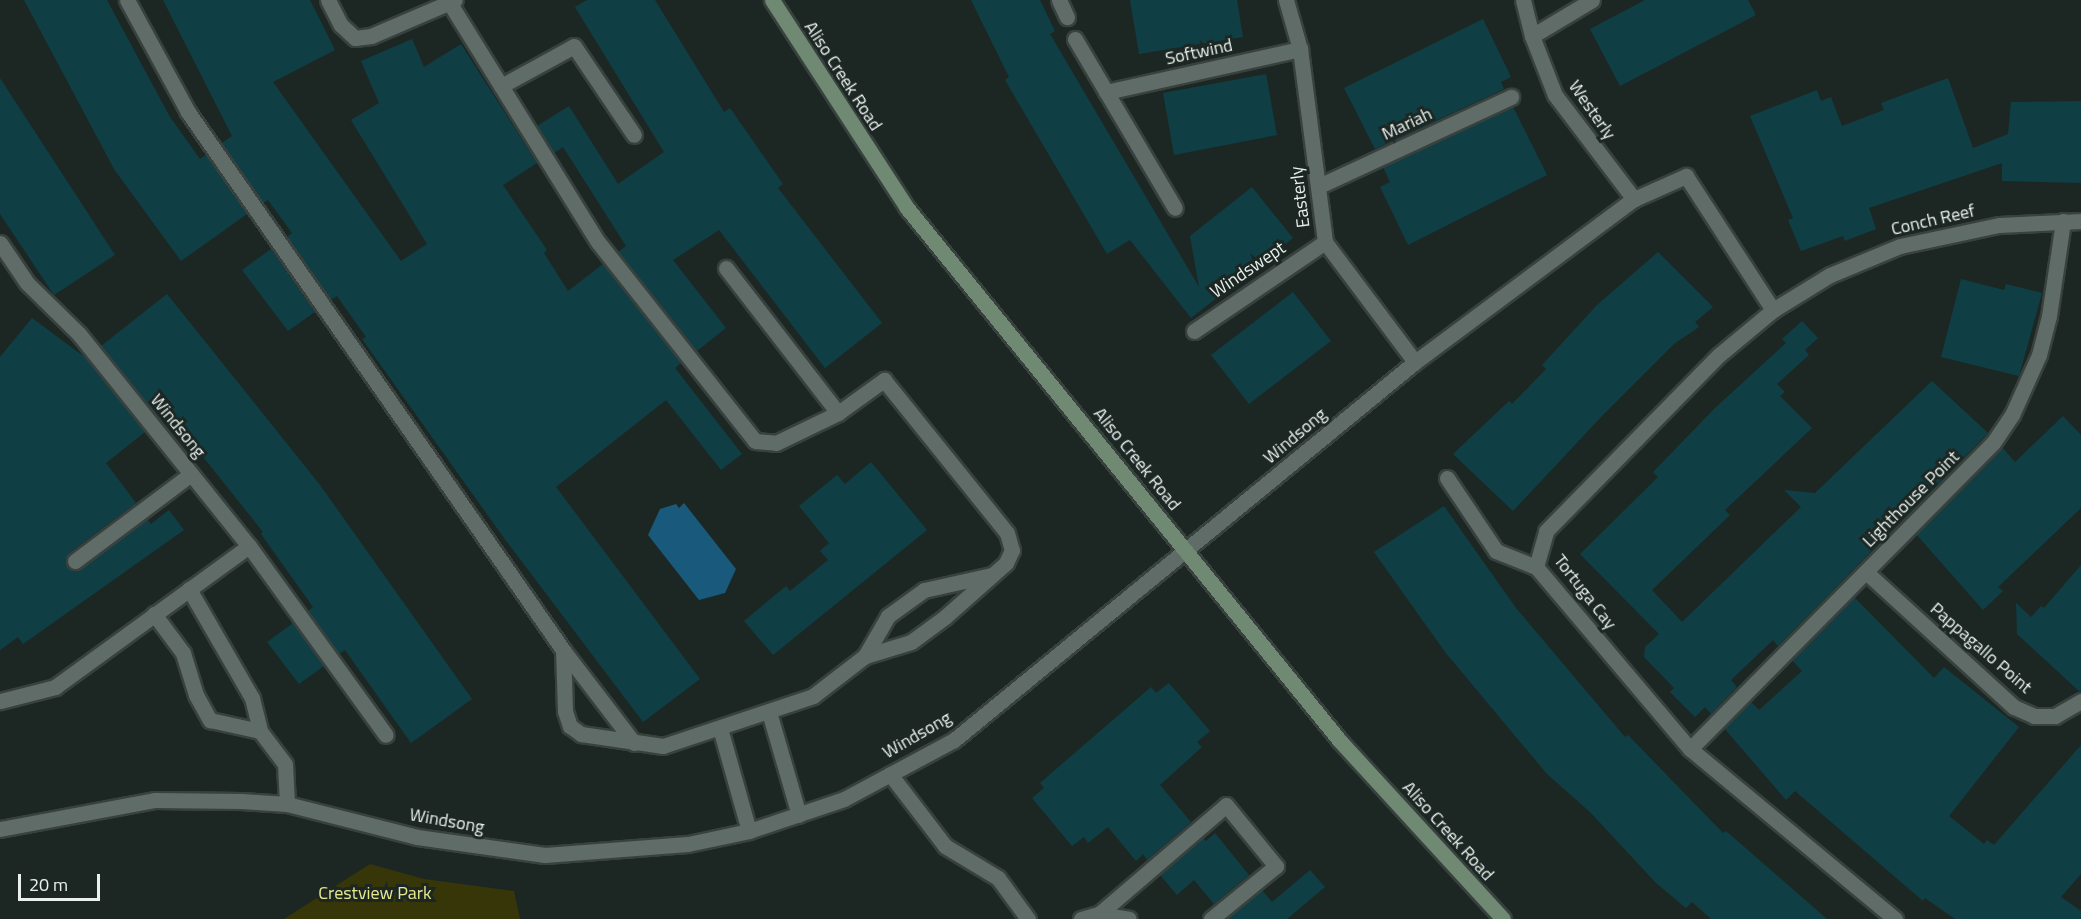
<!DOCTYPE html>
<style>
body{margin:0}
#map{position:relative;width:2081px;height:919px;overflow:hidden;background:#1c2724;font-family:"Titillium Web",sans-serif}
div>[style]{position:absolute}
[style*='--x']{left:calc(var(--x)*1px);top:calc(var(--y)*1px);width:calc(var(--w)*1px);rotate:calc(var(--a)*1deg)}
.green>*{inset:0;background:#363608}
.water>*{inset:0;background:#19597b}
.building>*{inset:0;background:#0f3f44}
.roads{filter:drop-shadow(2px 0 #38413e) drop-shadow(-2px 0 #38413e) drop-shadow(0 2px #38413e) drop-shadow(0 -2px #38413e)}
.service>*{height:15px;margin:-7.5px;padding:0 7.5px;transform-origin:7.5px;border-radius:7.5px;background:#606c68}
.minor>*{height:15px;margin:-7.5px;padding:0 7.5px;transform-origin:7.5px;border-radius:7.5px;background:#606c68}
.tertiary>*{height:15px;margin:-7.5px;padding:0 7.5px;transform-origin:7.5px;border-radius:7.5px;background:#606c68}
.secondary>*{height:15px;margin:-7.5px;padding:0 7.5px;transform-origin:7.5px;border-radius:7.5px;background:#708973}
span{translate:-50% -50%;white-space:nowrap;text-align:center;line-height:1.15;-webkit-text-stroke:6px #1c2724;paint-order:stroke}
.street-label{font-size:18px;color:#e9f0ed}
.park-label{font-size:18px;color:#e7e88d}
.scale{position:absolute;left:18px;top:874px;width:82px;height:27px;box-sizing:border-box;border:3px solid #e9f0ed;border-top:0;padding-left:8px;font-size:18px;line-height:21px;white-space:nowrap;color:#e9f0ed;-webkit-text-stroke:4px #1c2724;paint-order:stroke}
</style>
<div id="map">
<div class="green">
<div style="clip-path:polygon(370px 864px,424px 879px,514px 891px,520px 919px,284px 919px)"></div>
</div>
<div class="water">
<div style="clip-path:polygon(684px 503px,736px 569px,725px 593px,699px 600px,648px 535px,660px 509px,676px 504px,679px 508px)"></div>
</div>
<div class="building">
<div style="clip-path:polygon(24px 0,107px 0,170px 117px,200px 159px,206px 155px,247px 214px,181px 261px,114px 169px)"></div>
<div style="clip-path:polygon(163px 0,310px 0,335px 50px,273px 82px,401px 261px,427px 244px,351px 120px,379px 103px,361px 61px,412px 39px,424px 67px,461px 44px,537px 163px,503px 185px,547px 250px,544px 253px,568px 291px,603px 264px,681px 363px,675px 368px,742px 454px,721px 470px,666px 400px,556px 487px,700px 679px,643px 722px,504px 538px,362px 339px,366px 337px,337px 296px,331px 300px,287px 237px,292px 233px,268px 200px,263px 203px,222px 143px,232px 136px)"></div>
<div style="clip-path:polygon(587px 0,655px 0,724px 112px,730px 108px,783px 184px,778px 188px,882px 323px,825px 368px,719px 230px,673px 260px,726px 328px,697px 351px,618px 252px,626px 246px,563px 147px,554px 153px,537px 126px,569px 106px,618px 184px,664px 152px,575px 7px)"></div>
<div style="clip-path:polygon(971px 0,1040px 0,1055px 31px,1050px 34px,1199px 287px,1190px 236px,1252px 187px,1293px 238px,1191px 318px,1130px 240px,1107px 254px,1005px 80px,1009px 77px)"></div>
<div style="clip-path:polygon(1130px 0,1237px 0,1243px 37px,1139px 54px)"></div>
<div style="clip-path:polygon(1645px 0,1748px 0,1756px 15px,1620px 86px,1590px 29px)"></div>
<div style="clip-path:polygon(1483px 19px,1511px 77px,1501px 82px,1504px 89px,1375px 149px,1344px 88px)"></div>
<div style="clip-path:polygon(1266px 74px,1277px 135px,1174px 155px,1163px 93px)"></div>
<div style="clip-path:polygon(0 78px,115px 255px,54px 295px,0 214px)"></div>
<div style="clip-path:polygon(1948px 78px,1973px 148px,2008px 134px,2011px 102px,2081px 101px,2081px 183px,2002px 181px,2002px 163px,1869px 208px,1876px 229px,1845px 241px,1843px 236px,1801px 251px,1788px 220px,1793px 218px,1750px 116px,1817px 90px,1821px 101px,1831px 97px,1842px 126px,1884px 110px,1881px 103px)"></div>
<div style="clip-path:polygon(1513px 107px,1547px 175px,1408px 245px,1380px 187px,1390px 182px,1383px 167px)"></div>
<div style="clip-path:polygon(271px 249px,315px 312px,288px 331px,242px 270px)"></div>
<div style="clip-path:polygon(1658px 252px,1713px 307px,1695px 322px,1699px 327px,1674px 344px,1602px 416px,1513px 511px,1453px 454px,1509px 401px,1512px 404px,1546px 369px,1542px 365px,1597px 305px)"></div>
<div style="clip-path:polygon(1961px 279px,2004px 290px,2006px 284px,2042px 293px,2019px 376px,1941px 357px)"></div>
<div style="clip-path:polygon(1293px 292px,1331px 341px,1249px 404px,1211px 355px)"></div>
<div style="clip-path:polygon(167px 294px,320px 485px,472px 699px,411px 743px,345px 650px,339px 654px,308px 611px,313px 607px,261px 534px,263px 532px,169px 414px,161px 420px,101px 346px)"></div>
<div style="clip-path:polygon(32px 318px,86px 358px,145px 432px,106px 463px,136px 503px,69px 553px,67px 566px,80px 569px,147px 519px,151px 524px,169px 510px,184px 530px,23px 644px,18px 637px,0 650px,0 357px)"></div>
<div style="clip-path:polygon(1802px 321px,1818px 338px,1805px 350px,1809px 355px,1777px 384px,1785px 392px,1780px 396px,1812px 428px,1725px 510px,1730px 515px,1652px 590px,1682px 622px,1801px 507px,1784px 490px,1815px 493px,1932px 381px,1988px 433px,1778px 646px,1773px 640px,1731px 680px,1737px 687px,1711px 714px,1705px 707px,1695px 717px,1670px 692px,1674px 688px,1644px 657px,1645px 647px,1659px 634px,1580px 554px,1658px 477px,1653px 472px,1715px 408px,1786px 343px,1782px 339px)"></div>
<div style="clip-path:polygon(2063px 416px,2081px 435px,2081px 508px,1998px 587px,2003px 591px,1983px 610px,1916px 534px,2002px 447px,2015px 462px)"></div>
<div style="clip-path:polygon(871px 462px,927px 530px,773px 655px,744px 621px,786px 586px,790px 591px,828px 560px,820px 551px,829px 543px,799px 506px,837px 475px,845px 484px)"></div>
<div style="clip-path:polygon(1444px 506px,1516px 608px,1625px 737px,1628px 735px,1723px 833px,1726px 831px,1827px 919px,1711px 919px,1692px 902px,1686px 908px,1656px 883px,1590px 812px,1547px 774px,1445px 652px,1374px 552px)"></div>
<div style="clip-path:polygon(2081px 565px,2081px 691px,2080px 692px,2017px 634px,2016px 603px,2031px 617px,2041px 606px,2044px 608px)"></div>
<div style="clip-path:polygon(1854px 597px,1934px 678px,1944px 667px,2019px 727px,1949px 816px,1984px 844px,1987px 840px,1994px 845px,2081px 745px,2081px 874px,2061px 897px,2081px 911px,2081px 919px,1955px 919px,1925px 898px,1923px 901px,1795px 791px,1786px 800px,1724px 728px,1751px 702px,1759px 710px,1802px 671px,1792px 660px)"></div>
<div style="clip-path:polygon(293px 623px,324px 666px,299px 684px,267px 642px)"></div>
<div style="clip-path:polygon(1169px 683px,1210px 731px,1197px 742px,1202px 747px,1160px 785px,1191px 822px,1147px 860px,1143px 854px,1136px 861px,1108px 827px,1088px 843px,1084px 837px,1072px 846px,1032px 798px,1044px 788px,1040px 783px,1151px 687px,1156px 693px)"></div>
<div style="clip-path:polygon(1215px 833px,1249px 875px,1214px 904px,1194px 880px,1177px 895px,1160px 875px,1203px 837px,1206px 841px)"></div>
<div style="clip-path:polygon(1310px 870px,1325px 887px,1287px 919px,1226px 919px,1262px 890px,1272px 902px)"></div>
</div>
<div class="roads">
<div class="service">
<div style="--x:1447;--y:478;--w:88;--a:56.1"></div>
<div style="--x:1496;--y:551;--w:43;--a:21.8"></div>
<div style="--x:890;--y:774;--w:91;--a:52.6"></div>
<div style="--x:945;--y:846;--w:62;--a:31.1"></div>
<div style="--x:998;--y:878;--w:51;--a:53.8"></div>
<div style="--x:1099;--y:914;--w:30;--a:9"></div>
<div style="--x:1081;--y:919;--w:19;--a:-16"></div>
<div style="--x:1099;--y:914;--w:167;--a:-40.6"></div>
<div style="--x:1226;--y:805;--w:79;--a:50.7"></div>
<div style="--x:1276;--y:866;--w:84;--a:140.8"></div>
</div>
<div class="minor">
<div style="--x:127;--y:0;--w:128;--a:61.4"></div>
<div style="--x:188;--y:112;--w:656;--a:55.12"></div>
<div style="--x:563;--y:650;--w:117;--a:52.6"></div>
<div style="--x:328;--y:0;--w:28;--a:63"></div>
<div style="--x:341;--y:25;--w:19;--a:43"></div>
<div style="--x:355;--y:38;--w:16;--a:-7"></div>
<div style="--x:371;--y:36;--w:91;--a:-23.2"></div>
<div style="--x:1059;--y:0;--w:19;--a:65"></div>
<div style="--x:1286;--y:0;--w:51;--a:74.1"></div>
<div style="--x:1300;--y:49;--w:195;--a:82.6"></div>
<div style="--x:1325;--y:242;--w:150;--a:53.1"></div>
<div style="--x:1523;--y:0;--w:37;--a:76"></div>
<div style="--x:1532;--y:36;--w:63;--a:68.7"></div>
<div style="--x:1555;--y:95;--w:131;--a:52.8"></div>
<div style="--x:449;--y:2;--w:282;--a:58.2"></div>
<div style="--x:598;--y:242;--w:253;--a:51.7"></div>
<div style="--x:755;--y:441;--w:21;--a:5"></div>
<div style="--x:776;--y:443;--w:69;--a:-25.8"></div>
<div style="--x:838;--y:413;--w:57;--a:-35.7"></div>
<div style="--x:884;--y:380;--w:196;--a:51.2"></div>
<div style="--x:1007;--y:533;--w:18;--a:74"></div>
<div style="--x:1012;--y:550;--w:14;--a:115"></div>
<div style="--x:1006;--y:563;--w:81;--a:138.5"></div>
<div style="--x:945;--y:617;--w:42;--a:143.7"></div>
<div style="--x:911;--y:642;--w:48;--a:163.1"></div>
<div style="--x:1532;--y:36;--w:70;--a:-31"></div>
<div style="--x:1075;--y:39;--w:196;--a:59.4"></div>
<div style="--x:501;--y:86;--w:83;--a:-28.7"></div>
<div style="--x:574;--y:46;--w:107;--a:56"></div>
<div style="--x:1106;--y:92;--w:199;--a:-12.5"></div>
<div style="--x:1686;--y:176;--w:160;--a:57"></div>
<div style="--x:1319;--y:186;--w:212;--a:-24.9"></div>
<div style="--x:0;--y:243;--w:48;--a:56"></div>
<div style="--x:27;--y:283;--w:73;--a:44.4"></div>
<div style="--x:79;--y:334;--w:272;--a:51.3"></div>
<div style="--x:249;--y:546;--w:240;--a:144"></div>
<div style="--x:55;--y:687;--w:57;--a:165.7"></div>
<div style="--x:726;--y:268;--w:183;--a:52.3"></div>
<div style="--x:1194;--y:331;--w:158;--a:-34.2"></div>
<div style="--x:249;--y:546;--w:233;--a:54.1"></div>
<div style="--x:75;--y:561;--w:145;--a:-36.9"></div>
<div style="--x:1866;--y:572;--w:200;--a:42.4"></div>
<div style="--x:2014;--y:707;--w:22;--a:24"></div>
<div style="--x:2034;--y:716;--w:21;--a:0"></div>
<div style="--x:2055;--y:716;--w:30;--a:-30"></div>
<div style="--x:189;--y:589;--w:126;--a:60"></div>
<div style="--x:252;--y:698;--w:34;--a:76"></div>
<div style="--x:260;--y:731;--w:41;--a:52.9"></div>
<div style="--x:285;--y:764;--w:40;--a:87.1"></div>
<div style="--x:154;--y:614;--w:49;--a:53.4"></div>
<div style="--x:183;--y:653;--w:44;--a:72.8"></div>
<div style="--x:196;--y:695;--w:29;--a:61"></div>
<div style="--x:210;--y:720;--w:51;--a:12.4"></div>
<div style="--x:563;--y:650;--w:61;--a:88.1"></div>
<div style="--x:565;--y:711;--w:16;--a:72"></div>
<div style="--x:570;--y:726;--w:14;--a:36"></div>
<div style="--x:581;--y:734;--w:83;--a:8.3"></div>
<div style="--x:663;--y:746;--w:158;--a:-18.4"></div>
<div style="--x:813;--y:696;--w:66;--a:-37.6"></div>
<div style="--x:865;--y:656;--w:46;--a:-60.1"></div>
<div style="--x:888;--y:616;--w:44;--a:-35.8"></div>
<div style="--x:924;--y:590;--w:69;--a:-12.6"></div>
<div style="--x:769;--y:712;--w:107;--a:73.8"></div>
<div style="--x:720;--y:728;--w:107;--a:74.3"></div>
<div style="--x:1690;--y:749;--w:431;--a:-45.3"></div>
<div style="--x:1993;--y:443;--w:34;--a:-56"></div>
<div style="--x:2012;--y:415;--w:66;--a:-65.8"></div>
<div style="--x:2039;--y:355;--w:40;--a:-75.6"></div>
<div style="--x:2049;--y:316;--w:96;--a:-81.6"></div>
<div style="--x:1895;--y:919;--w:266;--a:-140.3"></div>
<div style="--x:1690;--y:749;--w:238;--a:-130.2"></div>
<div style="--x:1536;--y:567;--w:37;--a:-74"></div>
<div style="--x:1546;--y:531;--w:247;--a:-45.5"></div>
<div style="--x:1719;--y:355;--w:70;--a:-39.8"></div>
<div style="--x:1773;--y:310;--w:67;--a:-31.6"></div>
<div style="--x:1830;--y:275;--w:76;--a:-22.5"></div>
<div style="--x:1900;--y:246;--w:101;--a:-12"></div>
<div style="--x:1999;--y:225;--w:82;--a:-2.8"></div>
</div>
<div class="tertiary">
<div style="--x:0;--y:829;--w:158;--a:-10.6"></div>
<div style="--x:155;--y:800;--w:86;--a:0.7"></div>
<div style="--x:241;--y:801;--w:46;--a:3.7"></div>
<div style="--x:287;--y:804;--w:134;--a:14.2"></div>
<div style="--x:417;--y:837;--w:129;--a:8"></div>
<div style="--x:545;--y:855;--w:143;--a:-4.4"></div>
<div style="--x:688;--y:844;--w:62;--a:-12"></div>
<div style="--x:749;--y:831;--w:100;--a:-18.6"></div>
<div style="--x:844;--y:799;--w:125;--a:-28.2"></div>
<div style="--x:954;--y:740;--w:596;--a:-39.35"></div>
<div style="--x:1415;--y:362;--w:273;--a:-36.7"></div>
<div style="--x:1634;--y:199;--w:57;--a:-23.9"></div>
</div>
<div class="secondary">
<div style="--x:772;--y:0;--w:248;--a:57"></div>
<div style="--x:907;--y:208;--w:687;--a:50.91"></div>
<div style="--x:1340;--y:741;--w:241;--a:47.5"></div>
</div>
</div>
<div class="street-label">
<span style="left:1199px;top:52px;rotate:-12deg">Softwind</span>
<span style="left:843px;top:76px;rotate:57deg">Aliso Creek Road</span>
<span style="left:1592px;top:110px;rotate:55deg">Westerly</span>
<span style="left:1407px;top:124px;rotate:-25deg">Mariah</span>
<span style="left:1300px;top:197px;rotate:-97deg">Easterly</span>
<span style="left:1933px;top:220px;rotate:-13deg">Conch Reef</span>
<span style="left:1248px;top:270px;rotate:-34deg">Windswept</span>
<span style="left:178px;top:426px;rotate:51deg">Windsong</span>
<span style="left:1295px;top:436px;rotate:-40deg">Windsong</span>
<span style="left:1137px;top:459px;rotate:51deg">Aliso Creek Road</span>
<span style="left:1911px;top:499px;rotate:-45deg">Lighthouse Point</span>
<span style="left:1585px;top:592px;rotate:52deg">Tortuga Cay</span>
<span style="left:1981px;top:648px;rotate:41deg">Pappagallo Point</span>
<span style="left:917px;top:735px;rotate:-30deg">Windsong</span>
<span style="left:447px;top:821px;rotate:10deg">Windsong</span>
<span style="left:1448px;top:831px;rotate:48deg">Aliso Creek Road</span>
</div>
<div class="park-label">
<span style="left:375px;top:893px">Crestview Park</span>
</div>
<div class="scale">20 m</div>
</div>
